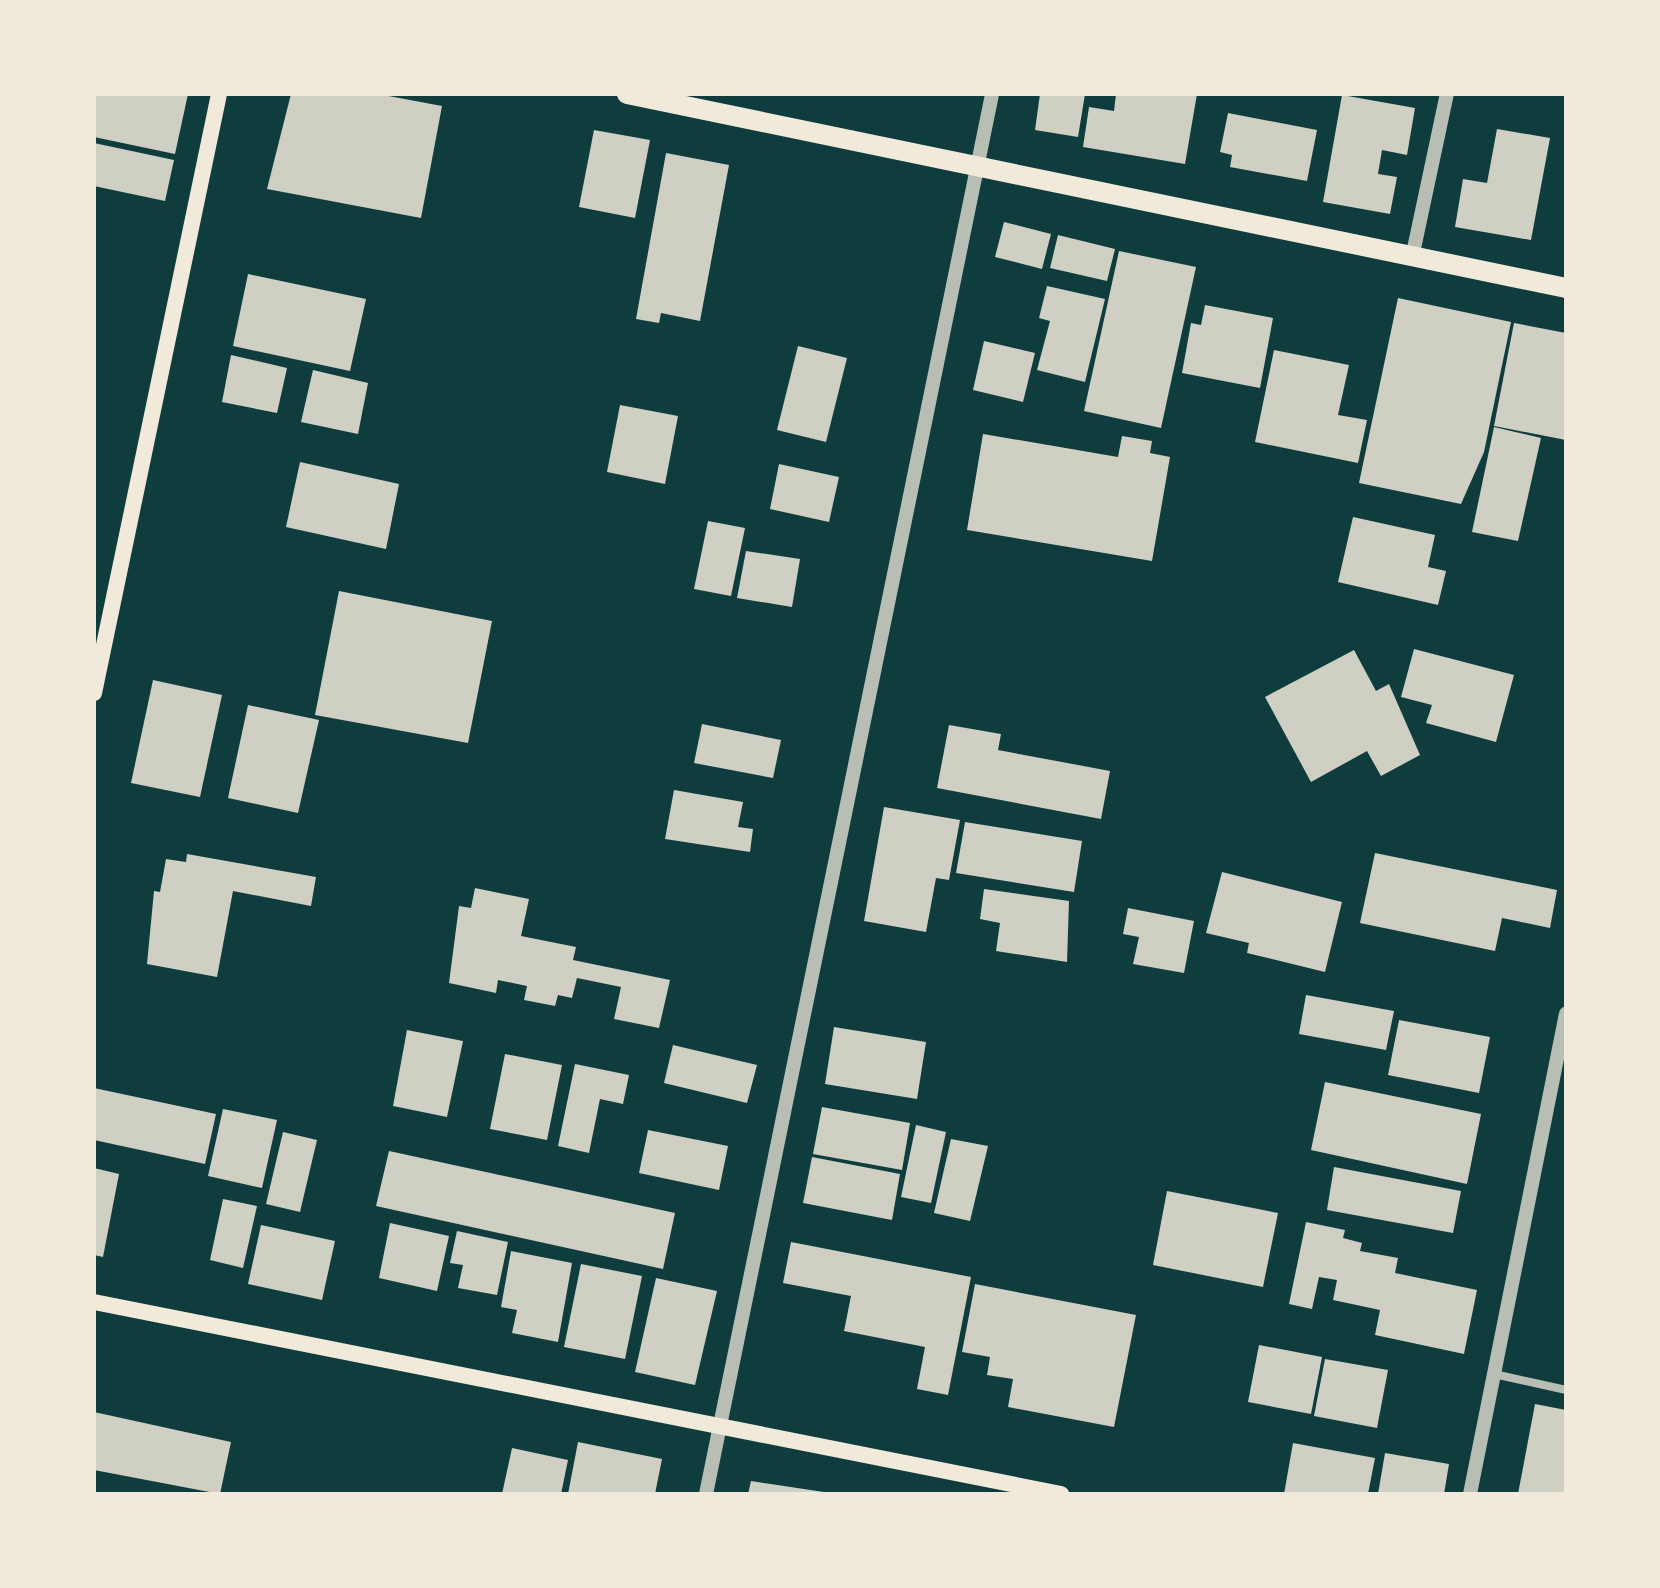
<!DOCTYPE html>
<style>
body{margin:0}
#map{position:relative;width:1660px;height:1588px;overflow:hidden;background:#0f3d3e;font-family:"Noto Serif",serif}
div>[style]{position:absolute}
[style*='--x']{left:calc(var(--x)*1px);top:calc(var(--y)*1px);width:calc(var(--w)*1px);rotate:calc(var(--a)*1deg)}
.building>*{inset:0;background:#cfcfc3}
.minor>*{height:8px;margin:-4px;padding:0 4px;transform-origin:4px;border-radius:4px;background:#b8beb3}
.tertiary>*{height:14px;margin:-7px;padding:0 7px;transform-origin:7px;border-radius:7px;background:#b8beb3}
.secondary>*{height:16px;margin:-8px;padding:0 8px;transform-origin:8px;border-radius:8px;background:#f1e9da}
.primary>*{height:20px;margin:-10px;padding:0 10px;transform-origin:10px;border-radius:10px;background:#f1e9da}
span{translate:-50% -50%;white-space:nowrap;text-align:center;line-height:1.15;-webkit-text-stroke:7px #f1e9da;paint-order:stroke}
.frame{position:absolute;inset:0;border:96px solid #f1e9da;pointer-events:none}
</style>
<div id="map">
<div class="building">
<div style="clip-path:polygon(94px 94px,188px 94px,175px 154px,94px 137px)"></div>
<div style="clip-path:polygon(291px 94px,378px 94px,442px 106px,421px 218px,267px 189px)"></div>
<div style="clip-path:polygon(1040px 94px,1085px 94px,1078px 137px,1035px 130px)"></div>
<div style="clip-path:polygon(1116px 94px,1197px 94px,1185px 164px,1083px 147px,1089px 107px,1114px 111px)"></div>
<div style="clip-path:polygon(1342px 95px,1415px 108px,1407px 155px,1382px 150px,1378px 174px,1397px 177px,1390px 214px,1323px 202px)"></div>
<div style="clip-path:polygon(1228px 113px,1317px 130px,1307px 181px,1230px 167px,1232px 155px,1220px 152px)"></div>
<div style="clip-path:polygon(1497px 129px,1550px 138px,1531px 240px,1455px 227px,1463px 179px,1487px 183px)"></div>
<div style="clip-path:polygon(594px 130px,650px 140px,635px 218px,579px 207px)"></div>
<div style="clip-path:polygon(94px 143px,174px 160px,165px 201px,94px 186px)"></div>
<div style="clip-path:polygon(666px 153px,729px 165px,700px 321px,661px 313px,659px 323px,636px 319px)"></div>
<div style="clip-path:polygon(1004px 222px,1051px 234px,1042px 269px,995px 257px)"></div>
<div style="clip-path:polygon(1058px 235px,1115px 249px,1107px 281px,1050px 268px)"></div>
<div style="clip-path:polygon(1119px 251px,1196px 267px,1161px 428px,1084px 411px)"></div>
<div style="clip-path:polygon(248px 274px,366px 299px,350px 371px,233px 346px)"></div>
<div style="clip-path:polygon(1047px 286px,1105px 299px,1085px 382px,1037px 370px,1050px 321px,1039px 318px)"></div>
<div style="clip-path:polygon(1398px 298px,1511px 322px,1484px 452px,1461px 504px,1359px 483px)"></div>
<div style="clip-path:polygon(1205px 305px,1273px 318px,1260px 388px,1182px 373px,1191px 323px,1201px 325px)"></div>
<div style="clip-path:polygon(1514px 323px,1566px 333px,1566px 440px,1494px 426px)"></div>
<div style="clip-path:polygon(984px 341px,1035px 353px,1023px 402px,973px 390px)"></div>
<div style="clip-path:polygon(798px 346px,847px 358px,826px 442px,777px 430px)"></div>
<div style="clip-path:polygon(1274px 350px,1349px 365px,1338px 415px,1367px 420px,1358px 463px,1255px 442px)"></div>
<div style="clip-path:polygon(231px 355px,287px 368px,277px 413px,222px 402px)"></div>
<div style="clip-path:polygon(313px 370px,368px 383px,358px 434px,301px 422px)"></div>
<div style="clip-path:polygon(620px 405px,678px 416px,665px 484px,607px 472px)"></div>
<div style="clip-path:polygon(1494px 427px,1541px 438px,1518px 541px,1472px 532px)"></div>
<div style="clip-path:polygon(983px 434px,1118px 457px,1122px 436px,1152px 441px,1150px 453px,1170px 457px,1152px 561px,967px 530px)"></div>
<div style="clip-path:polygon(300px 462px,399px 484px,386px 549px,286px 527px)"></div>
<div style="clip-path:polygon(779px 464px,839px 477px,829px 522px,770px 509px)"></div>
<div style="clip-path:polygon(1353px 517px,1435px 535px,1428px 567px,1446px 571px,1438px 605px,1338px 582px)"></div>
<div style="clip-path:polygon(708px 521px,745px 528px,731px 596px,694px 589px)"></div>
<div style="clip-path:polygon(746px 551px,800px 559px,792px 607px,737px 598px)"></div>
<div style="clip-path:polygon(339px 591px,492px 621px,468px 743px,315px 715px)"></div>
<div style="clip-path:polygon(1414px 649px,1514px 675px,1496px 742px,1426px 723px,1432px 705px,1401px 697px)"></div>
<div style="clip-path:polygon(1354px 650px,1376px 691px,1389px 684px,1420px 755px,1381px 776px,1367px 751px,1311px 782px,1265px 697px)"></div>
<div style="clip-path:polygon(153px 680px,222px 695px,200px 797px,131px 783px)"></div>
<div style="clip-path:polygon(248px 705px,319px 720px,298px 813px,228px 798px)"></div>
<div style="clip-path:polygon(702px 724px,781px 740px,773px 778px,694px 763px)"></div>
<div style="clip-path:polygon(949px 725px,1001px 734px,998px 750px,1110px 771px,1101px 819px,937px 788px)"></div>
<div style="clip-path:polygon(674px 790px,743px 802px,738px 827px,753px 829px,750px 852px,665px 839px)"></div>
<div style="clip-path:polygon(884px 807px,960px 820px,949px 880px,936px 878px,926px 932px,864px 921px)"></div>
<div style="clip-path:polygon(965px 822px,1082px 841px,1074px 892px,956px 873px)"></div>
<div style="clip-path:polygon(1375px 853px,1557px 890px,1550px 928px,1502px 918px,1495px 951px,1360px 923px)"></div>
<div style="clip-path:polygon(187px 854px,316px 877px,311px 906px,233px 891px,217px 977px,147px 964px,154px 891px,160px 892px,166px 859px,186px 862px)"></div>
<div style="clip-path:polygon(1222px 872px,1342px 902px,1325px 972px,1247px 953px,1249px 943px,1206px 933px)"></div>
<div style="clip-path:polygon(475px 888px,529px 899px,521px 936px,576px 947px,573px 960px,670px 980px,659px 1028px,614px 1019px,621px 987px,577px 978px,572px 998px,558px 995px,555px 1006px,524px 1000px,527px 986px,498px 980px,496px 993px,449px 983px,459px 906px,471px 908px)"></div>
<div style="clip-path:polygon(984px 889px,1069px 901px,1067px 962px,996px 951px,1000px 923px,980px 919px)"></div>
<div style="clip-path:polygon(1128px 908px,1194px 921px,1184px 973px,1133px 964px,1139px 937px,1123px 934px)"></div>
<div style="clip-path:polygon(1306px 995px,1394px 1011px,1386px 1050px,1299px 1034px)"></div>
<div style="clip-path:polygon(1399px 1020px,1490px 1037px,1479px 1093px,1388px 1075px)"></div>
<div style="clip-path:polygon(834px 1027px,926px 1042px,917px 1099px,825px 1084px)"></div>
<div style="clip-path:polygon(407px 1030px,463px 1041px,447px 1117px,393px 1106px)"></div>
<div style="clip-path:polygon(673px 1045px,757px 1065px,747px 1103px,664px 1083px)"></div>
<div style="clip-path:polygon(505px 1054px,562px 1065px,547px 1140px,490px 1129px)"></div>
<div style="clip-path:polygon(575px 1064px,629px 1075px,623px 1104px,600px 1099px,589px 1153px,558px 1146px)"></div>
<div style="clip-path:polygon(1325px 1082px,1481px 1114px,1467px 1184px,1311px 1150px)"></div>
<div style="clip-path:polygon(94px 1088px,216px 1114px,205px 1164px,94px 1140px)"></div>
<div style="clip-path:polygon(822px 1107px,910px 1123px,902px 1170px,813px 1154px)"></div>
<div style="clip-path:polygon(223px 1109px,277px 1120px,262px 1188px,208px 1176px)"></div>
<div style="clip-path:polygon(916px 1125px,946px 1132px,931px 1203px,901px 1197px)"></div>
<div style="clip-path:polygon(648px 1130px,728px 1146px,719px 1190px,639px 1173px)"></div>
<div style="clip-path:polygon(283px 1132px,317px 1140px,300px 1212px,266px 1204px)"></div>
<div style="clip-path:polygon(951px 1139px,988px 1146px,970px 1221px,934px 1213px)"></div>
<div style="clip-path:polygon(389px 1151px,675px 1213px,663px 1269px,376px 1206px)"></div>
<div style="clip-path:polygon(812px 1157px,900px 1174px,892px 1220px,803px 1203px)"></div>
<div style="clip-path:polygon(1334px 1167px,1461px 1191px,1453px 1233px,1327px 1210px)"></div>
<div style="clip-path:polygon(94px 1168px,119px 1174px,103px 1257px,94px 1255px)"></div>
<div style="clip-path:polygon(1167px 1191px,1278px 1213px,1263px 1287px,1153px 1265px)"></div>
<div style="clip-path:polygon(223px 1199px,257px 1206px,243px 1268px,210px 1260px)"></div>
<div style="clip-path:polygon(1306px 1222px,1345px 1230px,1343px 1238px,1362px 1243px,1360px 1251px,1398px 1258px,1395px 1273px,1477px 1290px,1464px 1354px,1375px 1335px,1380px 1310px,1333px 1300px,1337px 1280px,1319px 1277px,1312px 1309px,1289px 1304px)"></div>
<div style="clip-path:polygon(390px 1223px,449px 1236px,437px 1291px,379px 1278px)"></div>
<div style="clip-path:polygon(261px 1225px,335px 1241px,322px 1300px,248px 1284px)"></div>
<div style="clip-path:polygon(457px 1231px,508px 1242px,497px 1295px,458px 1288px,463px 1265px,450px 1263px)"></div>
<div style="clip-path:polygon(791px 1242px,971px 1277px,948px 1395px,917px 1389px,925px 1347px,844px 1331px,851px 1296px,783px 1283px)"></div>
<div style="clip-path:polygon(511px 1251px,572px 1263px,558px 1342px,512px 1333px,517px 1310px,501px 1307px)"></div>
<div style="clip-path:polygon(581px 1264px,642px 1276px,625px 1359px,564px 1347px)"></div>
<div style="clip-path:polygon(656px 1278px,717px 1291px,695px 1385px,635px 1372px)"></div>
<div style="clip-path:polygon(975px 1284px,1136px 1315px,1114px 1427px,1008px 1407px,1013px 1379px,987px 1375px,990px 1357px,962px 1352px)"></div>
<div style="clip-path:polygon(1259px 1345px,1322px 1357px,1311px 1414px,1248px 1402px)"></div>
<div style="clip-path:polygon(1325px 1359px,1388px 1370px,1377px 1428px,1314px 1416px)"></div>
<div style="clip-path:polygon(1535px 1404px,1566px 1410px,1566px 1494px,1518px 1494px)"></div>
<div style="clip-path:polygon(94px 1412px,231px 1442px,220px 1494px,94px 1470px)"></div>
<div style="clip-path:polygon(578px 1442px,662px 1459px,655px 1494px,568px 1494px)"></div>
<div style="clip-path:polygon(1293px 1443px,1375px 1458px,1368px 1494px,1284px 1494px)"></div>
<div style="clip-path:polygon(512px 1448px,568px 1460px,561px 1494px,502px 1494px)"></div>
<div style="clip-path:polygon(1385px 1453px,1449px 1464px,1444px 1494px,1378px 1494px)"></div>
<div style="clip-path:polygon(751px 1481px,824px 1492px,823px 1494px,748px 1494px)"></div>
</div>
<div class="minor">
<div style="--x:1494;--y:1374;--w:74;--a:12.5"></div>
</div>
<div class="tertiary">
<div style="--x:1412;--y:258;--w:168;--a:-78"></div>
<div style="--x:706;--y:1494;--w:1429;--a:-78.45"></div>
<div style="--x:1470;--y:1494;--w:490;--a:-78.7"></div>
</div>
<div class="secondary">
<div style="--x:94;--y:693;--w:612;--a:-78.21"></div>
<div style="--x:94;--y:1302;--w:986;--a:11.23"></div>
</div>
<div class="primary">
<div style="--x:627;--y:94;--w:959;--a:11.67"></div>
</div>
<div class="frame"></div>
</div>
